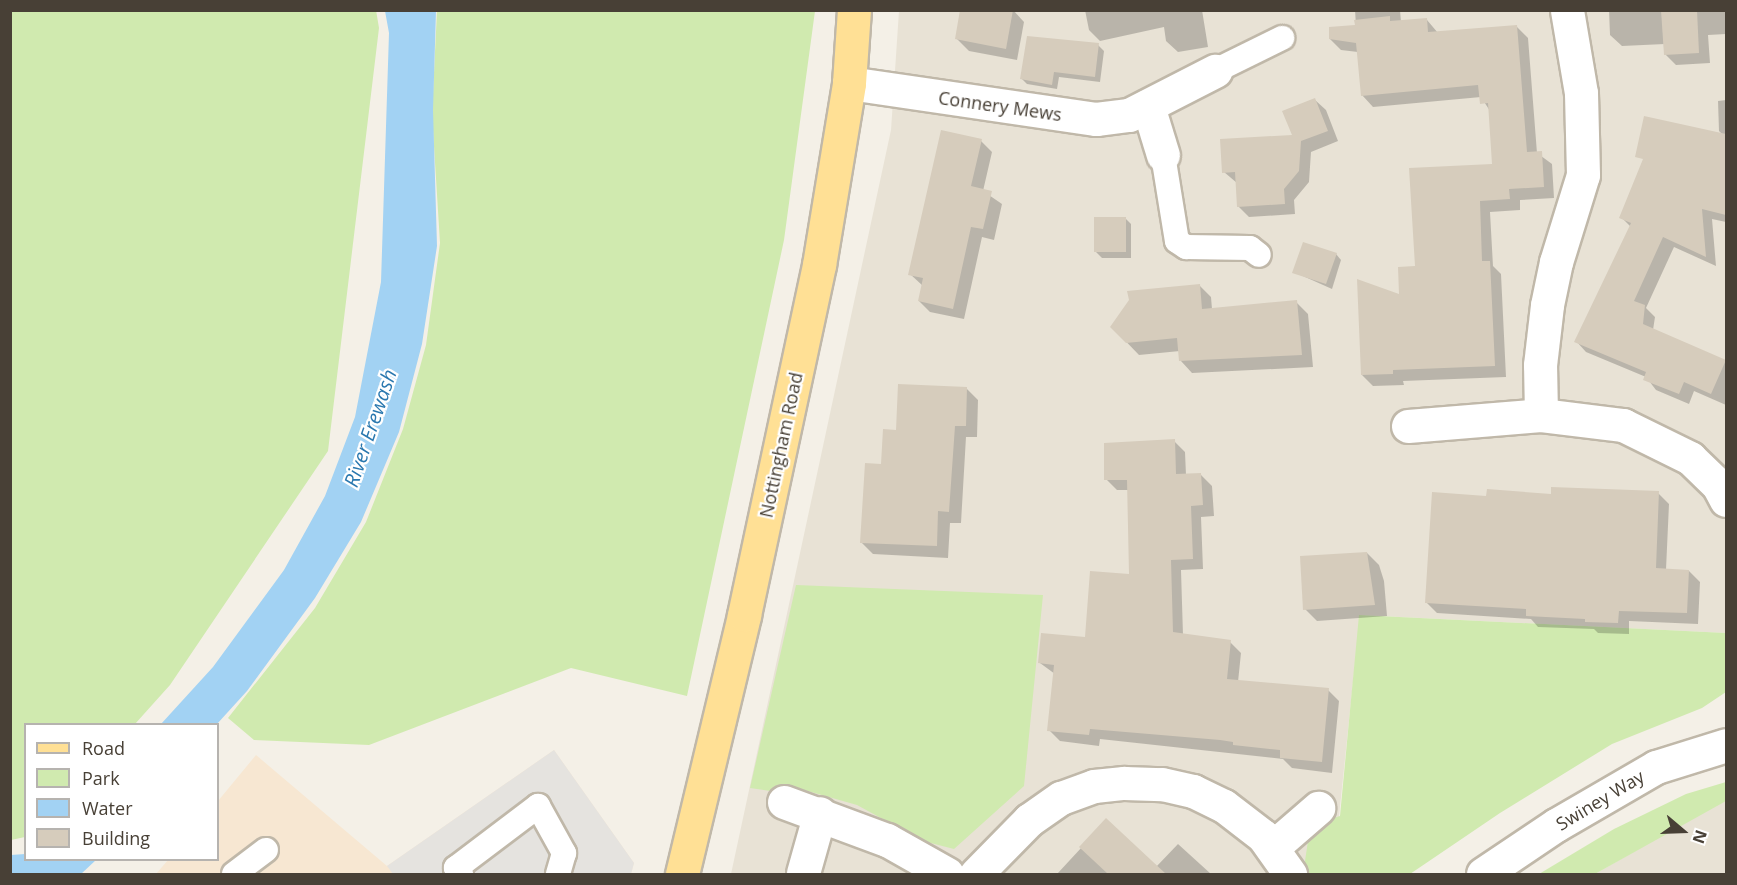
<!DOCTYPE html>
<style>
body{margin:0}
#map{position:relative;width:1737px;height:885px;overflow:hidden;background:#f4f0e7;font-family:"Open Sans",sans-serif}
div>[style]{position:absolute}
[style*='--x']{left:calc(var(--x)*1px);top:calc(var(--y)*1px);width:calc(var(--w)*1px);rotate:calc(var(--a)*1deg)}
.residential>*{inset:0;background:#e8e2d5}
.commercial>*{inset:0;background:#f7e7d2}
.green>*{inset:0;background:#d0eaaf}
.parking>*{inset:0;background:#e5e3df}
.water>*{inset:0;background:#a2d2f3}
.shadow>*{inset:0;background:#0003}
.building>*{inset:0;background:#d6ccbc}
.roads{filter:drop-shadow(2px 0 #c0b8a9) drop-shadow(-2px 0 #c0b8a9) drop-shadow(0 2px #c0b8a9) drop-shadow(0 -2px #c0b8a9)}
.service>*{height:24px;margin:-12px;padding:0 12px;transform-origin:12px;border-radius:12px;background:#fff}
.minor>*{height:33px;margin:-16.5px;padding:0 16.5px;transform-origin:16.5px;border-radius:16.5px;background:#fff}
.tertiary>*{height:33px;margin:-16.5px;padding:0 16.5px;transform-origin:16.5px;border-radius:16.5px;background:#fff}
.primary>*{height:33px;margin:-16.5px;padding:0 16.5px;transform-origin:16.5px;border-radius:16.5px;background:#ffe095}
span{translate:-50% -50%;white-space:nowrap;text-align:center;line-height:1.15;-webkit-text-stroke:4.5px #fff;paint-order:stroke}
.street-label{font-size:18px;color:#484036}
.water-label{font-size:20px;color:#2a78af;font-style:italic}
.frame{position:absolute;inset:0;border:12px solid #484036;pointer-events:none}
.legend{position:absolute;left:24px;top:723px;width:195px;height:138px;box-sizing:border-box;background:#fff;border:2px solid #b6b3af;margin:0;padding:8px 10px;list-style:none;font-size:18px;color:#484036}
.legend li{display:flex;align-items:center;gap:12px;height:30px}
.legend b{width:30px;border:2px solid #b6b3af}
.north{position:absolute;left:1653px;top:801px;width:60px;height:60px;-webkit-text-stroke:4px #fff;paint-order:stroke;rotate:109deg;font-size:16px;font-weight:700;line-height:24px;text-align:center;color:#484036}
.north::after{content:'';display:block;margin:auto;width:21px;height:27px;background:#484036;clip-path:polygon(50% 0,100% 100%,50% 72%,0 100%)}
</style>
<div id="map">
<div class="residential">
<div style="clip-path:polygon(899px 11px,1726px 11px,1726px 633px,1360px 615px,1333px 874px,731px 874px,891px 130px)"></div>
<div style="clip-path:polygon(1726px 801px,1726px 874px,1595px 874px,1712px 807px)"></div>
</div>
<div class="commercial">
<div style="clip-path:polygon(554px 750px,634px 863px,631px 874px,156px 874px,168px 860px,218px 860px,218px 801px,256px 755px,387px 866px)"></div>
</div>
<div class="green">
<div style="clip-path:polygon(11px 10px,376px 10px,379px 28px,328px 451px,170px 685px,135px 724px,26px 724px,25px 837px,11px 840px)"></div>
<div style="clip-path:polygon(437px 11px,815px 11px,784px 240px,687px 696px,571px 668px,369px 745px,254px 740px,228px 718px,315px 608px,366px 522px,403px 429px,426px 345px,440px 243px,432px 114px)"></div>
<div style="clip-path:polygon(796px 585px,1043px 595px,1024px 786px,954px 849px,923px 841px,857px 805px,797px 788px,777px 792px,750px 788px)"></div>
<div style="clip-path:polygon(1359px 615px,1726px 633px,1726px 692px,1702px 708px,1612px 744px,1500px 813px,1410px 874px,1303px 874px,1308px 841px,1324px 821px,1340px 816px)"></div>
<div style="clip-path:polygon(1726px 782px,1726px 801px,1595px 874px,1539px 874px,1614px 829px,1686px 794px)"></div>
</div>
<div class="parking">
<div style="clip-path:polygon(554px 750px,634px 863px,631px 874px,393px 874px,387px 866px)"></div>
</div>
<div class="water">
<div style="clip-path:polygon(385px 11px,436px 11px,433px 110px,437px 246px,422px 344px,399px 432px,361px 522px,315px 598px,247px 691px,217px 724px,161px 724px,213px 667px,284px 570px,325px 496px,355px 417px,381px 282px,389px 33px)"></div>
<div style="clip-path:polygon(25px 854px,26px 860px,96px 860px,81px 874px,11px 874px,11px 855px)"></div>
</div>
<div class="shadow">
<div style="clip-path:polygon(1013px 10px,1024px 22px,1017px 60px,969px 51px,957px 39px)"></div>
<div style="clip-path:polygon(1085px 10px,1202px 10px,1208px 47px,1178px 52px,1166px 41px,1164px 27px,1100px 41px,1089px 30px)"></div>
<div style="clip-path:polygon(1355px 10px,1400px 10px,1401px 22px,1427px 20px,1438px 33px,1516px 26px,1528px 38px,1537px 153px,1552px 164px,1554px 198px,1520px 200px,1520px 210px,1490px 212px,1493px 266px,1501px 274px,1506px 377px,1403px 381px,1404px 385px,1373px 386px,1362px 375px,1416px 267px,1494px 165px,1490px 111px,1481px 97px,1373px 107px,1362px 95px,1358px 52px,1341px 50px,1330px 39px,1356px 26px)"></div>
<div style="clip-path:polygon(1609px 10px,1726px 10px,1726px 34px,1708px 35px,1710px 63px,1676px 65px,1665px 54px,1665px 44px,1622px 46px,1610px 35px)"></div>
<div style="clip-path:polygon(1098px 45px,1104px 51px,1100px 82px,1059px 77px,1057px 89px,1027px 84px,1021px 78px)"></div>
<div style="clip-path:polygon(1315px 100px,1326px 110px,1338px 141px,1311px 152px,1309px 182px,1294px 200px,1295px 214px,1249px 217px,1238px 206px,1237px 183px,1224px 172px,1294px 136px)"></div>
<div style="clip-path:polygon(1726px 100px,1726px 136px,1725px 137px,1719px 131px,1718px 101px)"></div>
<div style="clip-path:polygon(981px 141px,992px 152px,983px 191px,1002px 204px,994px 240px,982px 237px,964px 319px,930px 312px,919px 301px,923px 286px,910px 274px)"></div>
<div style="clip-path:polygon(1643px 163px,1726px 182px,1726px 222px,1712px 219px,1716px 266px,1674px 247px,1646px 308px,1655px 317px,1653px 330px,1726px 361px,1726px 405px,1694px 391px,1689px 404px,1656px 390px,1646px 377px,1586px 352px,1576px 341px,1631px 227px,1621px 217px)"></div>
<div style="clip-path:polygon(1125px 218px,1131px 224px,1131px 258px,1102px 258px,1096px 252px)"></div>
<div style="clip-path:polygon(1336px 254px,1341px 260px,1332px 289px,1294px 272px)"></div>
<div style="clip-path:polygon(1199px 285px,1211px 297px,1212px 309px,1296px 302px,1308px 314px,1313px 367px,1192px 373px,1181px 361px,1180px 351px,1139px 355px,1112px 327px)"></div>
<div style="clip-path:polygon(966px 388px,978px 400px,977px 437px,966px 437px,961px 523px,950px 523px,948px 558px,873px 554px,861px 542px,883px 466px,898px 431px)"></div>
<div style="clip-path:polygon(1174px 441px,1185px 452px,1186px 475px,1201px 475px,1212px 486px,1214px 516px,1201px 517px,1203px 569px,1181px 570px,1183px 635px,1230px 642px,1241px 653px,1238px 682px,1328px 690px,1339px 701px,1332px 773px,1292px 768px,1283px 759px,1100px 739px,1099px 746px,1060px 741px,1049px 730px,1055px 674px,1040px 663px,1086px 638px,1131px 575px,1129px 490px,1117px 490px,1106px 479px)"></div>
<div style="clip-path:polygon(1658px 493px,1669px 504px,1666px 570px,1689px 571px,1700px 582px,1698px 624px,1629px 621px,1629px 634px,1598px 633px,1594px 629px,1538px 627px,1531px 619px,1437px 613px,1426px 602px,1488px 497px)"></div>
<div style="clip-path:polygon(1367px 553px,1379px 565px,1384px 581px,1387px 616px,1317px 621px,1305px 609px)"></div>
<div style="clip-path:polygon(1107px 820px,1156px 867px,1178px 844px,1211px 874px,1057px 874px)"></div>
</div>
<div class="building">
<div style="clip-path:polygon(960px 10px,1013px 10px,1006px 49px,955px 39px)"></div>
<div style="clip-path:polygon(1661px 10px,1697px 10px,1699px 53px,1664px 55px)"></div>
<div style="clip-path:polygon(1390px 16px,1390px 21px,1427px 18px,1428px 32px,1517px 25px,1527px 152px,1542px 151px,1544px 187px,1509px 189px,1510px 199px,1480px 201px,1482px 261px,1490px 261px,1495px 366px,1393px 370px,1393px 374px,1361px 375px,1357px 279px,1399px 294px,1398px 267px,1415px 266px,1409px 168px,1492px 164px,1488px 103px,1480px 104px,1478px 85px,1361px 96px,1356px 43px,1329px 39px,1329px 27px,1355px 25px,1354px 20px)"></div>
<div style="clip-path:polygon(1027px 36px,1099px 43px,1095px 77px,1054px 72px,1052px 85px,1020px 79px)"></div>
<div style="clip-path:polygon(1315px 98px,1328px 131px,1301px 141px,1299px 171px,1284px 189px,1285px 204px,1237px 207px,1235px 172px,1222px 173px,1220px 139px,1292px 135px,1282px 111px)"></div>
<div style="clip-path:polygon(1644px 116px,1726px 134px,1726px 215px,1702px 209px,1706px 257px,1663px 237px,1634px 301px,1645px 305px,1643px 324px,1726px 360px,1711px 394px,1684px 382px,1679px 394px,1643px 380px,1646px 372px,1574px 342px,1631px 223px,1619px 218px,1643px 159px,1635px 157px)"></div>
<div style="clip-path:polygon(941px 130px,982px 139px,971px 186px,992px 191px,983px 229px,971px 227px,953px 309px,918px 301px,923px 278px,908px 275px)"></div>
<div style="clip-path:polygon(1094px 217px,1126px 217px,1126px 252px,1094px 252px)"></div>
<div style="clip-path:polygon(1303px 242px,1337px 253px,1326px 284px,1292px 273px)"></div>
<div style="clip-path:polygon(1200px 284px,1202px 309px,1297px 300px,1302px 355px,1179px 361px,1177px 338px,1126px 343px,1110px 327px,1129px 300px,1127px 291px)"></div>
<div style="clip-path:polygon(898px 384px,967px 387px,966px 426px,955px 426px,949px 512px,938px 511px,937px 546px,860px 543px,865px 463px,881px 464px,883px 429px,896px 430px)"></div>
<div style="clip-path:polygon(1175px 439px,1176px 474px,1201px 473px,1203px 505px,1191px 506px,1193px 559px,1171px 560px,1173px 632px,1231px 640px,1227px 679px,1329px 688px,1322px 762px,1280px 758px,1280px 750px,1233px 745px,1233px 742px,1220px 740px,1090px 729px,1089px 735px,1047px 731px,1054px 665px,1038px 663px,1041px 633px,1085px 637px,1090px 571px,1129px 574px,1127px 480px,1104px 480px,1104px 443px)"></div>
<div style="clip-path:polygon(1551px 487px,1659px 491px,1656px 568px,1689px 570px,1687px 613px,1619px 611px,1618px 623px,1585px 622px,1585px 619px,1526px 616px,1526px 609px,1425px 603px,1432px 492px,1486px 496px,1487px 489px,1551px 494px)"></div>
<div style="clip-path:polygon(1367px 552px,1375px 605px,1303px 610px,1300px 556px)"></div>
<div style="clip-path:polygon(1106px 818px,1166px 874px,1108px 874px,1079px 847px)"></div>
</div>
<div class="roads">
<div class="service">
<div style="--x:1215;--y:71;--w:75;--a:-26.2"></div>
<div style="--x:1163;--y:155;--w:87;--a:80.8"></div>
<div style="--x:1177;--y:241;--w:11;--a:34"></div>
<div style="--x:1186;--y:247;--w:64;--a:0.9"></div>
<div style="--x:1250;--y:248;--w:11;--a:38"></div>
<div style="--x:234;--y:874;--w:40;--a:-37"></div>
<div style="--x:461;--y:874;--w:8;--a:-130"></div>
<div style="--x:456;--y:868;--w:103;--a:-37.1"></div>
<div style="--x:538;--y:806;--w:54;--a:61"></div>
<div style="--x:564;--y:853;--w:22;--a:106"></div>
</div>
<div class="minor">
<div style="--x:849;--y:83;--w:250;--a:8.3"></div>
<div style="--x:1096;--y:119;--w:33;--a:-7"></div>
<div style="--x:1129;--y:115;--w:97;--a:-27.1"></div>
<div style="--x:1148;--y:106;--w:51;--a:73"></div>
<div style="--x:1541;--y:415;--w:50;--a:-91.1"></div>
<div style="--x:1540;--y:365;--w:60;--a:-83.3"></div>
<div style="--x:1547;--y:305;--w:44;--a:-78.2"></div>
<div style="--x:1556;--y:262;--w:91;--a:-72.8"></div>
<div style="--x:1583;--y:175;--w:82;--a:-91.4"></div>
<div style="--x:1581;--y:93;--w:84;--a:-99.6"></div>
<div style="--x:1408;--y:426;--w:133;--a:-4.7"></div>
<div style="--x:1541;--y:415;--w:83;--a:7"></div>
<div style="--x:1623;--y:425;--w:75;--a:26.2"></div>
<div style="--x:1690;--y:458;--w:39;--a:44"></div>
<div style="--x:1718;--y:485;--w:17;--a:62"></div>
<div style="--x:784;--y:802;--w:110;--a:20.3"></div>
<div style="--x:887;--y:840;--w:69;--a:29.5"></div>
<div style="--x:1273;--y:847;--w:60;--a:-40.9"></div>
<div style="--x:803;--y:873;--w:62;--a:-74.2"></div>
<div style="--x:976;--y:874;--w:76;--a:-45.5"></div>
<div style="--x:1029;--y:820;--w:39;--a:-35"></div>
<div style="--x:1061;--y:798;--w:35;--a:-20"></div>
<div style="--x:1094;--y:786;--w:30;--a:-6"></div>
<div style="--x:1124;--y:783;--w:38;--a:2"></div>
<div style="--x:1162;--y:784;--w:32;--a:13"></div>
<div style="--x:1193;--y:791;--w:34;--a:26"></div>
<div style="--x:1224;--y:806;--w:49;--a:37.6"></div>
<div style="--x:1263;--y:836;--w:47;--a:54.6"></div>
</div>
<div class="tertiary">
<div style="--x:1483;--y:874;--w:88;--a:-33.9"></div>
<div style="--x:1556;--y:825;--w:116;--a:-30.1"></div>
<div style="--x:1656;--y:767;--w:73;--a:-17.4"></div>
</div>
<div class="primary">
<div style="--x:682;--y:874;--w:266;--a:-76.5"></div>
<div style="--x:744;--y:615;--w:358;--a:-77.9"></div>
<div style="--x:819;--y:265;--w:184;--a:-80.6"></div>
<div style="--x:849;--y:83;--w:73;--a:-86.1"></div>
</div>
</div>
<div class="street-label">
<span style="left:1000px;top:106px;rotate:8deg">Connery Mews</span>
<span style="left:781px;top:445px;rotate:-78deg">Nottingham Road</span>
<span style="left:1600px;top:800px;rotate:-31deg">Swiney Way</span>
</div>
<div class="water-label">
<span style="left:370px;top:428px;rotate:-71deg">River Erewash</span>
</div>
<div class="frame"></div>
<ul class="legend">
<li><b style="height:8px;background:#ffe095"></b>Road</li>
<li><b style="height:16px;background:#d0eaaf"></b>Park</li>
<li><b style="height:16px;background:#a2d2f3"></b>Water</li>
<li><b style="height:16px;background:#d6ccbc"></b>Building</li>
</ul>
<div class="north">N</div>
</div>
